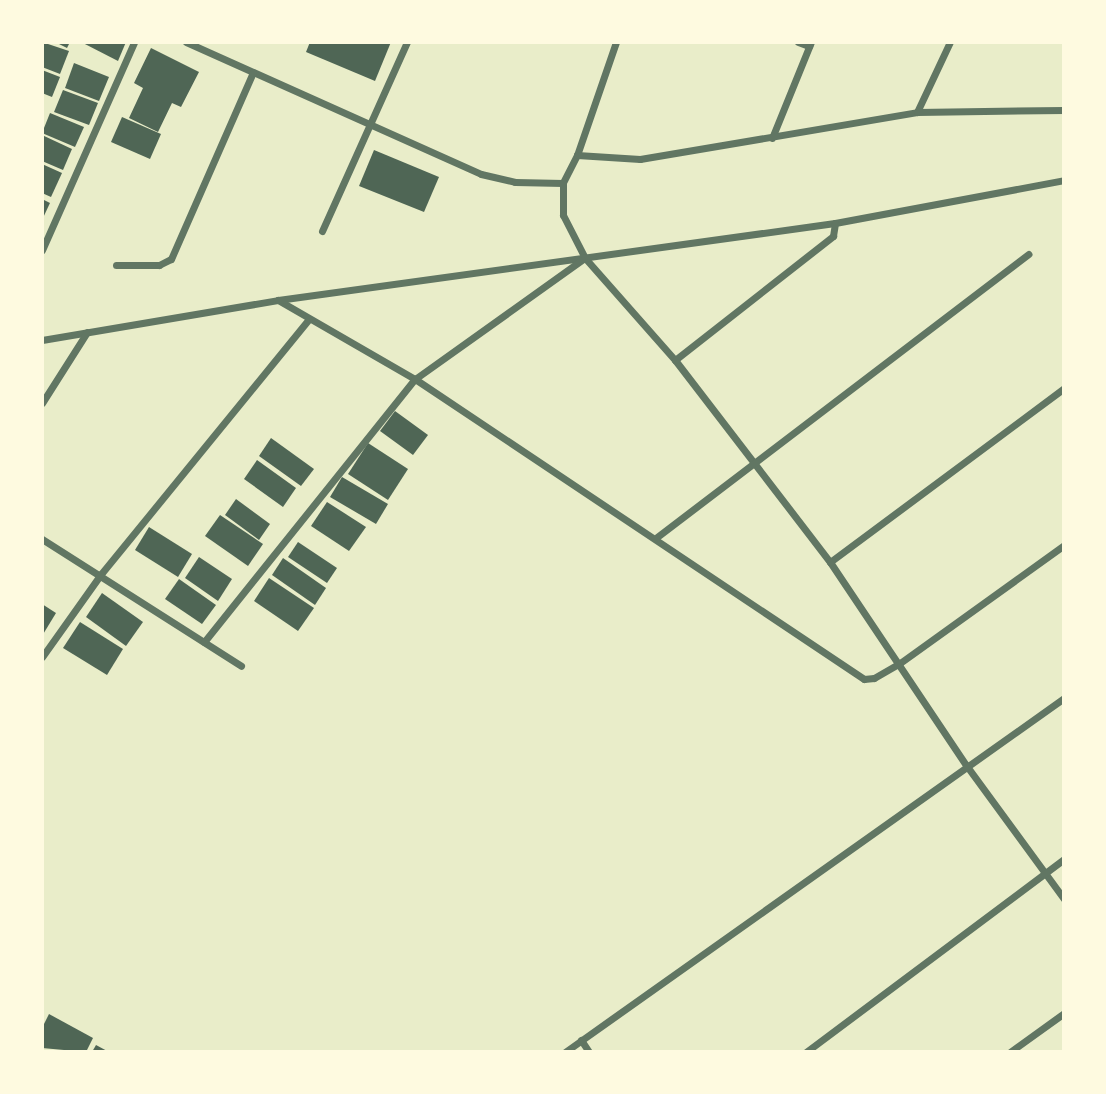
<!DOCTYPE html>
<style>
body{margin:0}
#map{position:relative;width:1106px;height:1094px;overflow:hidden;background:#e9edc9;font-family:Rubik,sans-serif}
div>[style]{position:absolute}
[style*='--x']{left:calc(var(--x)*1px);top:calc(var(--y)*1px);width:calc(var(--w)*1px);rotate:calc(var(--a)*1deg)}
.building>*{inset:0;background:#4f6655}
.minor>*{height:7px;margin:-3.5px;padding:0 3.5px;transform-origin:3.5px;border-radius:3.5px;background:#617663}
span{translate:-50% -50%;white-space:nowrap;text-align:center;line-height:1.15;-webkit-text-stroke:5px #fefae0;paint-order:stroke}
.frame{position:absolute;inset:0;border:44px solid #fefae0;pointer-events:none}
</style>
<div id="map">
<div class="building">
<div style="clip-path:polygon(42px 42px,69px 51px,60px 74px,42px 67px)"></div>
<div style="clip-path:polygon(55px 42px,70px 42px,67px 48px)"></div>
<div style="clip-path:polygon(81px 42px,126px 42px,118px 61px)"></div>
<div style="clip-path:polygon(310px 42px,391px 42px,375px 81px,306px 52px)"></div>
<div style="clip-path:polygon(151px 48px,199px 72px,181px 107px,172px 103px,158px 132px,129px 118px,143px 88px,134px 83px)"></div>
<div style="clip-path:polygon(74px 63px,109px 77px,99px 101px,65px 88px)"></div>
<div style="clip-path:polygon(42px 70px,60px 77px,52px 97px,42px 93px)"></div>
<div style="clip-path:polygon(63px 90px,98px 103px,89px 125px,54px 112px)"></div>
<div style="clip-path:polygon(50px 113px,84px 127px,75px 147px,42px 133px)"></div>
<div style="clip-path:polygon(122px 117px,161px 134px,150px 159px,111px 142px)"></div>
<div style="clip-path:polygon(42px 135px,72px 149px,63px 170px,42px 161px)"></div>
<div style="clip-path:polygon(374px 150px,439px 177px,424px 212px,359px 186px)"></div>
<div style="clip-path:polygon(42px 164px,62px 173px,51px 197px,42px 193px)"></div>
<div style="clip-path:polygon(42px 199px,50px 203px,42px 220px)"></div>
<div style="clip-path:polygon(395px 411px,428px 435px,413px 455px,380px 431px)"></div>
<div style="clip-path:polygon(271px 438px,314px 469px,301px 486px,259px 456px)"></div>
<div style="clip-path:polygon(368px 443px,408px 469px,388px 500px,348px 474px)"></div>
<div style="clip-path:polygon(257px 460px,296px 488px,283px 507px,244px 479px)"></div>
<div style="clip-path:polygon(342px 477px,388px 504px,376px 524px,330px 497px)"></div>
<div style="clip-path:polygon(236px 499px,270px 524px,259px 540px,225px 515px)"></div>
<div style="clip-path:polygon(327px 502px,366px 527px,349px 551px,311px 526px)"></div>
<div style="clip-path:polygon(220px 515px,263px 544px,248px 566px,205px 536px)"></div>
<div style="clip-path:polygon(149px 527px,192px 554px,178px 577px,135px 550px)"></div>
<div style="clip-path:polygon(298px 542px,337px 568px,327px 583px,288px 557px)"></div>
<div style="clip-path:polygon(199px 557px,232px 579px,218px 601px,185px 578px)"></div>
<div style="clip-path:polygon(283px 558px,326px 588px,315px 605px,272px 575px)"></div>
<div style="clip-path:polygon(269px 578px,314px 608px,298px 631px,254px 601px)"></div>
<div style="clip-path:polygon(179px 579px,216px 605px,202px 624px,165px 599px)"></div>
<div style="clip-path:polygon(102px 593px,143px 622px,126px 646px,86px 617px)"></div>
<div style="clip-path:polygon(42px 604px,56px 613px,42px 636px)"></div>
<div style="clip-path:polygon(80px 622px,123px 649px,107px 675px,63px 648px)"></div>
<div style="clip-path:polygon(49px 1014px,93px 1038px,86px 1052px,42px 1048px,42px 1028px)"></div>
<div style="clip-path:polygon(96px 1045px,109px 1052px,92px 1052px)"></div>
</div>
<div class="minor">
<div style="--x:186;--y:42;--w:323;--a:24.1"></div>
<div style="--x:481;--y:174;--w:35;--a:13"></div>
<div style="--x:515;--y:182;--w:48;--a:1.2"></div>
<div style="--x:616;--y:42;--w:120;--a:109"></div>
<div style="--x:577;--y:155;--w:31;--a:117"></div>
<div style="--x:563;--y:183;--w:32;--a:90"></div>
<div style="--x:563;--y:215;--w:48;--a:62.9"></div>
<div style="--x:585;--y:258;--w:136;--a:48.6"></div>
<div style="--x:675;--y:360;--w:255;--a:52.5"></div>
<div style="--x:830;--y:562;--w:244;--a:56.2"></div>
<div style="--x:966;--y:765;--w:166;--a:53.8"></div>
<div style="--x:798;--y:42;--w:12;--a:20"></div>
<div style="--x:917;--y:112;--w:77;--a:-64.8"></div>
<div style="--x:772;--y:138;--w:104;--a:-67.9"></div>
<div style="--x:577;--y:155;--w:63;--a:3.6"></div>
<div style="--x:640;--y:159;--w:281;--a:-9.6"></div>
<div style="--x:917;--y:112;--w:147;--a:-0.8"></div>
<div style="--x:322;--y:231;--w:207;--a:-65.8"></div>
<div style="--x:42;--y:250;--w:227;--a:-66.1"></div>
<div style="--x:116;--y:265;--w:43;--a:0"></div>
<div style="--x:159;--y:265;--w:13;--a:-27"></div>
<div style="--x:171;--y:259;--w:204;--a:-66.3"></div>
<div style="--x:278;--y:300;--w:158;--a:30"></div>
<div style="--x:415;--y:379;--w:540;--a:33.75"></div>
<div style="--x:864;--y:679;--w:10;--a:-6"></div>
<div style="--x:874;--y:678;--w:30;--a:-30"></div>
<div style="--x:900;--y:663;--w:202;--a:-35.7"></div>
<div style="--x:42;--y:340;--w:239;--a:-9.6"></div>
<div style="--x:278;--y:300;--w:562;--a:-7.87"></div>
<div style="--x:835;--y:223;--w:233;--a:-10.6"></div>
<div style="--x:675;--y:360;--w:201;--a:-38.1"></div>
<div style="--x:833;--y:236;--w:13;--a:-81"></div>
<div style="--x:42;--y:403;--w:84;--a:-57.6"></div>
<div style="--x:657;--y:537;--w:467;--a:-37.3"></div>
<div style="--x:42;--y:539;--w:236;--a:32.5"></div>
<div style="--x:830;--y:562;--w:292;--a:-36.6"></div>
<div style="--x:204;--y:642;--w:337;--a:-51.3"></div>
<div style="--x:415;--y:379;--w:205;--a:-35.5"></div>
<div style="--x:42;--y:657;--w:102;--a:-54.6"></div>
<div style="--x:101;--y:574;--w:328;--a:-50.8"></div>
<div style="--x:581;--y:1040;--w:14;--a:56"></div>
<div style="--x:565;--y:1052;--w:612;--a:-35.35"></div>
<div style="--x:806;--y:1052;--w:322;--a:-36.8"></div>
<div style="--x:1010;--y:1052;--w:67;--a:-35.8"></div>
</div>
<div class="frame"></div>
</div>
